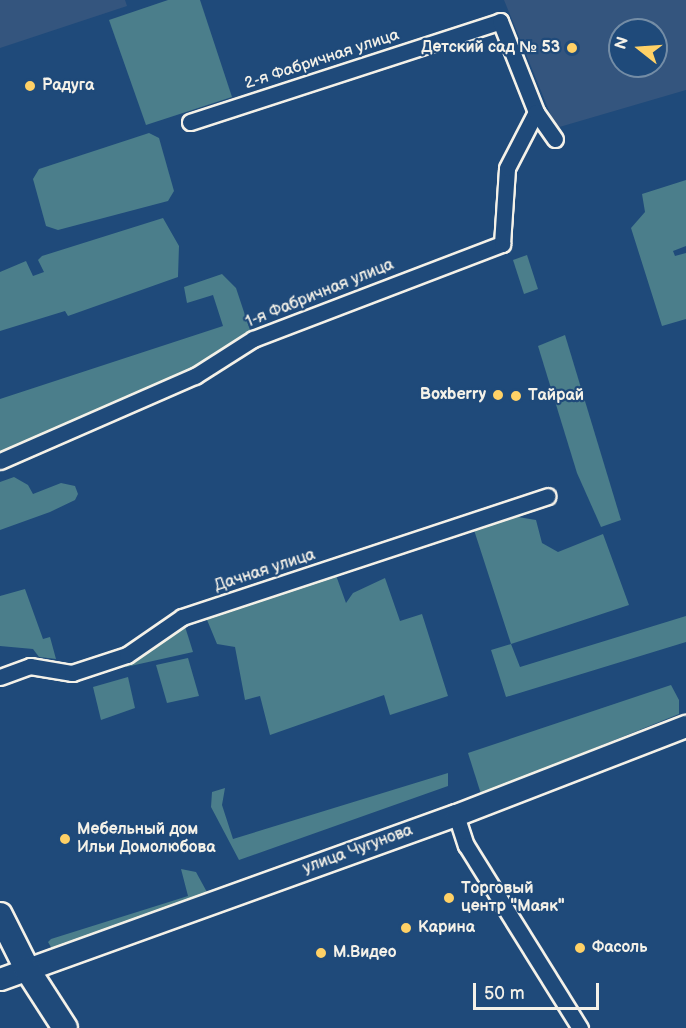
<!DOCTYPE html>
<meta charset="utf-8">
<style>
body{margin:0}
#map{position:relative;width:686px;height:1028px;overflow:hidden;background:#1f4a7a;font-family:"Balsamiq Sans",sans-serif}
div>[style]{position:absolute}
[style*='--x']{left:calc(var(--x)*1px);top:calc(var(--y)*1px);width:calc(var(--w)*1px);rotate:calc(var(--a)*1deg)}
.built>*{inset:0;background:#34557e}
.green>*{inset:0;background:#4b7e8b}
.roads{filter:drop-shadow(2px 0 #f4f1e8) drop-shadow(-2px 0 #f4f1e8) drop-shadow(0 2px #f4f1e8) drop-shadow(0 -2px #f4f1e8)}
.minor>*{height:15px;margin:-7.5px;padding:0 7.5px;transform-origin:7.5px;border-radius:7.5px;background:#1f4a7a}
.secondary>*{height:21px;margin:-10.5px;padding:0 10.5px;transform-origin:10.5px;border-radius:10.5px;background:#1f4a7a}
.primary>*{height:24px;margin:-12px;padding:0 12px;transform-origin:12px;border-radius:12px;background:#1f4a7a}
.dots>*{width:16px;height:16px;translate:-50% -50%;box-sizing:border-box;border:3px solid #1f4a7a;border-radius:50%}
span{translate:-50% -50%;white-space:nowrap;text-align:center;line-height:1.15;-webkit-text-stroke:4.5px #1f4a7a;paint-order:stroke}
.poi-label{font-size:16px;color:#f4f1e8;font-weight:700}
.right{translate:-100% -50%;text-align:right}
.left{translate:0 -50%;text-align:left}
.street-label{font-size:16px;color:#f4f1e8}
.north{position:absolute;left:608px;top:18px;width:60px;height:60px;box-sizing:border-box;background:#1f4a7a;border:2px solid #748da6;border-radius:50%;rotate:287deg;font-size:16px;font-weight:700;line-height:24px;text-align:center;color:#f4f1e8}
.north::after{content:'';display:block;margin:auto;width:21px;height:27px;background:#ffd166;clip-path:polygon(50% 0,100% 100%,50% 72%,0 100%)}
.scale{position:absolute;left:473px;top:983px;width:126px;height:27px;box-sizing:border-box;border:3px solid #f4f1e8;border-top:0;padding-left:8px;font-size:18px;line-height:21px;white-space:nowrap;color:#f4f1e8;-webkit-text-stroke:4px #1f4a7a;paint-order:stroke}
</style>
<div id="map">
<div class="built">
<div style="clip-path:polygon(0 0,125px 0,127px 6px,0 48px)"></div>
<div style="clip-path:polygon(evenodd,504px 0,686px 0,686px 90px,556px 128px,504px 0,620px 30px,656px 30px,656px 66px,620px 66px,620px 30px)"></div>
</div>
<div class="green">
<div style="clip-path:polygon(168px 0,200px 0,232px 97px,146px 125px,109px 20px)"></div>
<div style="clip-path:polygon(149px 133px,159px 138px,174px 191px,168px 201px,58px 230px,46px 226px,33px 179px,39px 169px)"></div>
<div style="clip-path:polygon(686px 180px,686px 246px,673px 251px,675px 256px,686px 253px,686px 319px,662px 326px,631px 228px,645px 212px,642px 194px)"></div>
<div style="clip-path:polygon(163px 218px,179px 246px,178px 277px,68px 316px,65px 311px,0 331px,0 272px,26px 261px,33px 276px,44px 272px,38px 260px,42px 256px)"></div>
<div style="clip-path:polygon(527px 255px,538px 289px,524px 294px,513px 260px)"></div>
<div style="clip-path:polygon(222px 274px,236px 288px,253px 339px,195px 376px,0 461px,0 399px,223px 326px,213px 295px,187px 303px,184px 287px)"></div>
<div style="clip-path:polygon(565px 335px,621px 520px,601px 527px,577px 473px,538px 346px)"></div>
<div style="clip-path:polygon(14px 477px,28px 485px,33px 494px,61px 483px,75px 486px,78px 494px,75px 500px,50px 512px,0 530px,0 482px)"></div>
<div style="clip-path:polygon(518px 517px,536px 520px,542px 543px,558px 552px,603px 534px,629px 605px,511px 644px,520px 667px,686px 616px,686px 642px,506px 697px,491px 650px,511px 644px,474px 530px)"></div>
<div style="clip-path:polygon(333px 567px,346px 603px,353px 593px,385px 578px,400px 621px,422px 614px,448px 696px,390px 715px,384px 695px,270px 735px,260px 696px,245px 700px,235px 647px,217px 644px,205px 615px)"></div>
<div style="clip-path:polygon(25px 589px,43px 639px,50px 637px,56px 659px,39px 657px,33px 649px,0 646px,0 596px)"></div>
<div style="clip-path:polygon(182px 617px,193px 652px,126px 667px,127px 655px)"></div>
<div style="clip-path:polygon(188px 658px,199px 696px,167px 703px,156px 665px)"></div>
<div style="clip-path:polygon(128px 677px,135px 708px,101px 720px,93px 687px)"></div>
<div style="clip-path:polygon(671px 685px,679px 700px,679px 714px,481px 794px,468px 753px)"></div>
<div style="clip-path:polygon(448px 773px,448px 786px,239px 860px,211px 807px,212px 792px,225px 788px,222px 805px,233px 839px)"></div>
<div style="clip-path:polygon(181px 869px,196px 872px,208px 894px,58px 959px,48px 942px,51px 939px,188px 896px)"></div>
</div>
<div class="roads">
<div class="minor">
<div style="--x:190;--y:122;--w:326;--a:-18"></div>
<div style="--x:500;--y:21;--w:98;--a:68.4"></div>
<div style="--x:0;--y:461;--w:213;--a:-23.6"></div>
<div style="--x:195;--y:376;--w:69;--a:-32.5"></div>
<div style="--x:253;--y:339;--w:267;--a:-20.9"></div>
<div style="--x:502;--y:244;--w:76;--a:-86.2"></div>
<div style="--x:507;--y:168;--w:63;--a:-62.6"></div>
<div style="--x:536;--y:112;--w:33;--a:55"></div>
<div style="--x:0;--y:677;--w:32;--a:-20"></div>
<div style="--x:30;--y:666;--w:43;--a:9.5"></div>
<div style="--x:72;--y:673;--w:58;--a:-18.1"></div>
<div style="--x:127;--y:655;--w:67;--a:-34.6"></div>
<div style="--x:182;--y:617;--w:385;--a:-18.3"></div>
<div style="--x:456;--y:815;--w:32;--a:72"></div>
<div style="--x:466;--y:845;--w:216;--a:58.1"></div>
</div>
<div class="secondary">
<div style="--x:0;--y:979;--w:485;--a:-19.8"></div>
<div style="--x:456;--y:815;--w:247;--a:-21.2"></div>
</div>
<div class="primary">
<div style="--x:0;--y:915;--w:60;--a:63.4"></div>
<div style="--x:27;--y:969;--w:70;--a:57.2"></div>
</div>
</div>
<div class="dots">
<div style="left:572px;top:48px;background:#ffd166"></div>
<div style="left:30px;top:86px;background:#ffd166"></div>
<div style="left:498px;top:395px;background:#ffd166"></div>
<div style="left:516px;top:396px;background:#ffd166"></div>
<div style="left:65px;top:839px;background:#ffd166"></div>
<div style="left:449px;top:898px;background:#ffd166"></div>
<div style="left:406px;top:928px;background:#ffd166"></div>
<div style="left:580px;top:948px;background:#ffd166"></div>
<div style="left:321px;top:953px;background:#ffd166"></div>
</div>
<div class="poi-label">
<span class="right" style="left:560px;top:48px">Детский сад № 53</span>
<span class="left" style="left:42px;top:86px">Радуга</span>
<span class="right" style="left:486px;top:395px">Boxberry</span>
<span class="left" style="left:528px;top:396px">Тайрай</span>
<span class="left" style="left:77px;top:839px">Мебельный дом<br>Ильи Домолюбова</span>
<span class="left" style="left:461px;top:898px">Торговый<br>центр "Маяк"</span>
<span class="left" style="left:418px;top:928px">Карина</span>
<span class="left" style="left:592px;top:948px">Фасоль</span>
<span class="left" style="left:333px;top:953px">М.Видео</span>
</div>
<div class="street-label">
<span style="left:322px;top:60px;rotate:-18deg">2-я Фабричная улица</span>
<span style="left:320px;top:294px;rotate:-22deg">1-я Фабричная улица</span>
<span style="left:265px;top:571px;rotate:-18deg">Дачная улица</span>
<span style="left:358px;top:850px;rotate:-20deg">улица Чугунова</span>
</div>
<div class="north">N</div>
<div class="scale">50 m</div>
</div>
